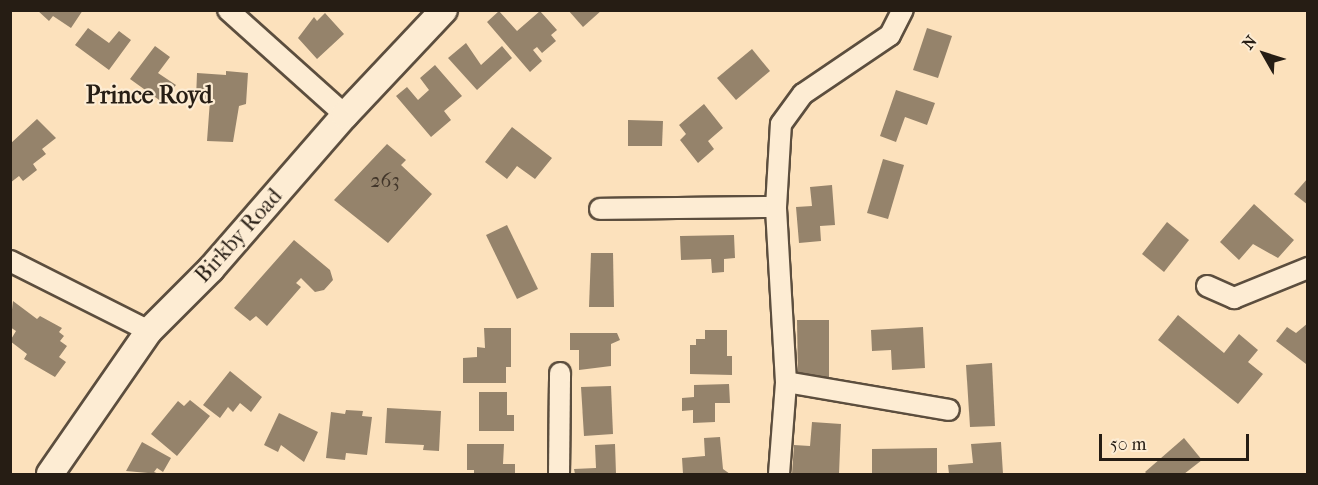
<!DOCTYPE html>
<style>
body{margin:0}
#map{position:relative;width:1318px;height:485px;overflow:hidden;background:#fce1bc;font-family:"IM FELL French Canon",serif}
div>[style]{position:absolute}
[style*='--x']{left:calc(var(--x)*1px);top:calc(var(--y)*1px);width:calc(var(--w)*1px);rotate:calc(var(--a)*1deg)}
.building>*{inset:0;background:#95836b}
.roads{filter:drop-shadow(2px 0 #5c4e3e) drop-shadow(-2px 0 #5c4e3e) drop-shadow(0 2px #5c4e3e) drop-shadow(0 -2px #5c4e3e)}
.minor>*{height:20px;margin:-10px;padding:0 10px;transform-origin:10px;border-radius:10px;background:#fdecd3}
.tertiary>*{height:26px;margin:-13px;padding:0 13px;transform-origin:13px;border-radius:13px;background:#fdecd3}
span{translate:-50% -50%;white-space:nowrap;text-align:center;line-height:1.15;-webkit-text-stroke:4.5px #fdecd3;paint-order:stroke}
.number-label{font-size:20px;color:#42362a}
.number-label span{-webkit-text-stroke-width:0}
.street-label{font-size:22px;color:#261d14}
.neighbourhood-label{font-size:24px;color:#261d14;font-weight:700}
.frame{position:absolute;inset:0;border:12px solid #261d14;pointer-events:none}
.north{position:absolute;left:1234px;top:24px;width:60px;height:60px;-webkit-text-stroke:4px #fdecd3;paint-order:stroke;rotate:309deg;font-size:16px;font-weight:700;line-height:24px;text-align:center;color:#261d14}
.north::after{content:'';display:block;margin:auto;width:21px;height:27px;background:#261d14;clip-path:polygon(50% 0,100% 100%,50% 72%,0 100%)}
.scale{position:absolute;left:1099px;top:434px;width:150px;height:27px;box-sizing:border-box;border:3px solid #261d14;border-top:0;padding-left:8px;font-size:18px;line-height:21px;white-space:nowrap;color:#261d14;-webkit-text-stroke:4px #fdecd3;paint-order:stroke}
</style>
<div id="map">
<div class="building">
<div style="clip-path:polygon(37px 10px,83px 10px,71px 28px,53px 16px,49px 21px)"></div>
<div style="clip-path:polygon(568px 10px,602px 10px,583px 27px)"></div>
<div style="clip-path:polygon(499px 11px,517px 31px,540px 11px,557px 30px,551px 35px,556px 41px,542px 53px,537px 47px,533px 50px,542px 61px,530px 72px,487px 22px)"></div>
<div style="clip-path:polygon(325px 13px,344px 34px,317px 59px,298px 38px,314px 17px,317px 21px)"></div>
<div style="clip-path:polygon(88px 28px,109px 43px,119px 31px,131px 40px,109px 70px,75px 45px)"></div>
<div style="clip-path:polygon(927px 28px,952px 36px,938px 78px,913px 70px)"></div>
<div style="clip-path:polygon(466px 43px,481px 65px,502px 46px,512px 58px,477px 90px,448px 58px)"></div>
<div style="clip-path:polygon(155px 46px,170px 57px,158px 73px,176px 85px,162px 102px,130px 79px)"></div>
<div style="clip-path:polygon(752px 49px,770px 71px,736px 100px,717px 78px)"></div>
<div style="clip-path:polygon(435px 65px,462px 96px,444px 111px,451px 120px,431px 137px,396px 96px,407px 87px,418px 100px,429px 90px,420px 78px)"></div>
<div style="clip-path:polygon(226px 71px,248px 73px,246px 104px,239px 106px,233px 142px,207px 141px,210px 100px,196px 99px,197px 73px,226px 75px)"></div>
<div style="clip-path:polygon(896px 90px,935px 103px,927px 125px,905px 117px,896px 142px,880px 136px)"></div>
<div style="clip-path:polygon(704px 104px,723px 128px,708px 141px,714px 149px,698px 163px,680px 140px,686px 134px,679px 125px)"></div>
<div style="clip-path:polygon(37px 119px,56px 138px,42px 149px,46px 154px,33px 164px,37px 170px,23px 181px,19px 176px,10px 183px,10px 144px)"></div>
<div style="clip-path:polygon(628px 120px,663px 121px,662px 146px,628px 146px)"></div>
<div style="clip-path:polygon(512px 127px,552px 158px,535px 179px,517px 166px,507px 179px,485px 162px)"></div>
<div style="clip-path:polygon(387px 144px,406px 160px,401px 165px,432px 194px,388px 243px,334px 200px)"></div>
<div style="clip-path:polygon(883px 159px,904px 165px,888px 219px,867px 213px)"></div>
<div style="clip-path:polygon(1308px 178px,1308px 205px,1294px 194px)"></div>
<div style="clip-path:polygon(832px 185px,835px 225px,820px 226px,821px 241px,799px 243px,796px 207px,812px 206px,810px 187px)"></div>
<div style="clip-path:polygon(1254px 204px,1294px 240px,1278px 258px,1253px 244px,1239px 260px,1220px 242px)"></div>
<div style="clip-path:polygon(1167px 222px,1189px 240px,1164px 272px,1142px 254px)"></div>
<div style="clip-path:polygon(507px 225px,538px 289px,517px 299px,486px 235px)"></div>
<div style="clip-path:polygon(734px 235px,735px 258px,724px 259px,724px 272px,712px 273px,711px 259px,681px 260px,680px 236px)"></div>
<div style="clip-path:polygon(294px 240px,330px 270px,333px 280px,324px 290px,315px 292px,301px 278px,296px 283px,301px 287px,267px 326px,256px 316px,250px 321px,234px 308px)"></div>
<div style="clip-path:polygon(591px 253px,613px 253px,614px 307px,589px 307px)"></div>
<div style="clip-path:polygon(13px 301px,37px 319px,40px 316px,62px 328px,59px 332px,64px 336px,60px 341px,67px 346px,59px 357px,66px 362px,55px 377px,24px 359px,27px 354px,10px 341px,16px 331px,10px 327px)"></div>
<div style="clip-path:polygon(1178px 315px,1224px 353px,1239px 334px,1258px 350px,1248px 362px,1263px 374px,1238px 404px,1158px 340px)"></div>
<div style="clip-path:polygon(797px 320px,829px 320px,829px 377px,798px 378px)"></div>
<div style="clip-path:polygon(1308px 323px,1308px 362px,1306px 364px,1276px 341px,1287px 327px,1296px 333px)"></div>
<div style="clip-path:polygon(923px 327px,925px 368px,892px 370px,891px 350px,872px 351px,871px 330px)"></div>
<div style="clip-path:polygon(484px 328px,511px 328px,511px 367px,506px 367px,506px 383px,463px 383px,463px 358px,477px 357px,477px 347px,485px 348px)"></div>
<div style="clip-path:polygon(705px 330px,727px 330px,727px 356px,732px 356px,732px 375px,690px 374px,690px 345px,696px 345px,696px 339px,705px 339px)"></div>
<div style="clip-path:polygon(570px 333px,617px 333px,620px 340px,611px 344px,611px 366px,579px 370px,579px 350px,570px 350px)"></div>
<div style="clip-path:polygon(992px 363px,995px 426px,970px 427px,966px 365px)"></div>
<div style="clip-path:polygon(230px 371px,262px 397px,251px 412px,240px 403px,233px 412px,228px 407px,220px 418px,203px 405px)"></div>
<div style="clip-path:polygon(729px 384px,730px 403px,715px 403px,715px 422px,693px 423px,693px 410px,682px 411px,682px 398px,694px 397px,694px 385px)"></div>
<div style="clip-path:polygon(611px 386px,613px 434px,584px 436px,581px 387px)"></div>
<div style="clip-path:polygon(479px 392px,507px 392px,507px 415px,514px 415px,514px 431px,479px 431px)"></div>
<div style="clip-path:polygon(190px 400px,210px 416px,177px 456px,151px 434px,178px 401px,184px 406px)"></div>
<div style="clip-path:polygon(387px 408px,441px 411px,439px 451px,423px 450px,424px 445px,385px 443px)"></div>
<div style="clip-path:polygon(346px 410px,363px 411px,362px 416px,372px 417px,367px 455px,346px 453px,345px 460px,326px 458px,331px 412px,345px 414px)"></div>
<div style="clip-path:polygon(279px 413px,318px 432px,304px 462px,281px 445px,278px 452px,264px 445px)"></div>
<div style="clip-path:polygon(812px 422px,841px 424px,839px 474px,792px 474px,794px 445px,810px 446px)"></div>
<div style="clip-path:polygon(720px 437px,723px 469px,730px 474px,683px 474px,682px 458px,705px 456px,704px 438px)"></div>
<div style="clip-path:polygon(1184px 438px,1202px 460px,1184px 474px,1147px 474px,1145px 472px)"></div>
<div style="clip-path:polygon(142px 442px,171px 458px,163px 472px,157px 468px,154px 472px,159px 474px,126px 471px)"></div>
<div style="clip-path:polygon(1001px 442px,1003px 474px,949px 474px,948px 465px,973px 463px,971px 444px)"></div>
<div style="clip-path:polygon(467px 444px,504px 444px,503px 464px,515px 464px,515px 474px,474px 474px,474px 470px,467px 470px)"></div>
<div style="clip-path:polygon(615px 444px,616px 474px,575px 474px,574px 469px,596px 468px,595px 445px)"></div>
<div style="clip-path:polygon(937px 448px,937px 474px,872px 474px,872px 449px)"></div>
</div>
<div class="roads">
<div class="minor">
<div style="--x:228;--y:10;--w:157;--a:41.9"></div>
<div style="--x:600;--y:209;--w:176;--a:-0.7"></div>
<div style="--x:10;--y:261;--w:156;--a:26.7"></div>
<div style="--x:1207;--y:286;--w:30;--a:24"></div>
<div style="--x:1234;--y:298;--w:80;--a:-22.1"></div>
<div style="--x:786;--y:382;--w:165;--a:9.7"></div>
<div style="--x:559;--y:474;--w:101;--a:-89.4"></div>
<div style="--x:779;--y:474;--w:92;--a:-85.6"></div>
<div style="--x:786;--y:382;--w:175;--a:-93.3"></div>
<div style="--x:776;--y:207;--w:83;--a:-86.6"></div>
<div style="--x:781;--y:124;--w:37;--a:-54"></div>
<div style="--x:803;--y:94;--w:105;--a:-34.1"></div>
<div style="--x:890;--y:35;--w:28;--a:-63"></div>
</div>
<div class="tertiary">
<div style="--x:50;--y:474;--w:174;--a:-55.3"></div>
<div style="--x:149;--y:331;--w:88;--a:-45"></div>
<div style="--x:211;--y:269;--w:204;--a:-49"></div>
<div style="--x:345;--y:115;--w:144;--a:-46.7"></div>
</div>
</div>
<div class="number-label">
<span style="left:385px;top:180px">263</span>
</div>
<div class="street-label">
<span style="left:239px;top:236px;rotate:-48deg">Birkby Road</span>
</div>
<div class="neighbourhood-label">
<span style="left:149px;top:96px">Prince Royd</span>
</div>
<div class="frame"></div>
<div class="north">N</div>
<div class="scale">50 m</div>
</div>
